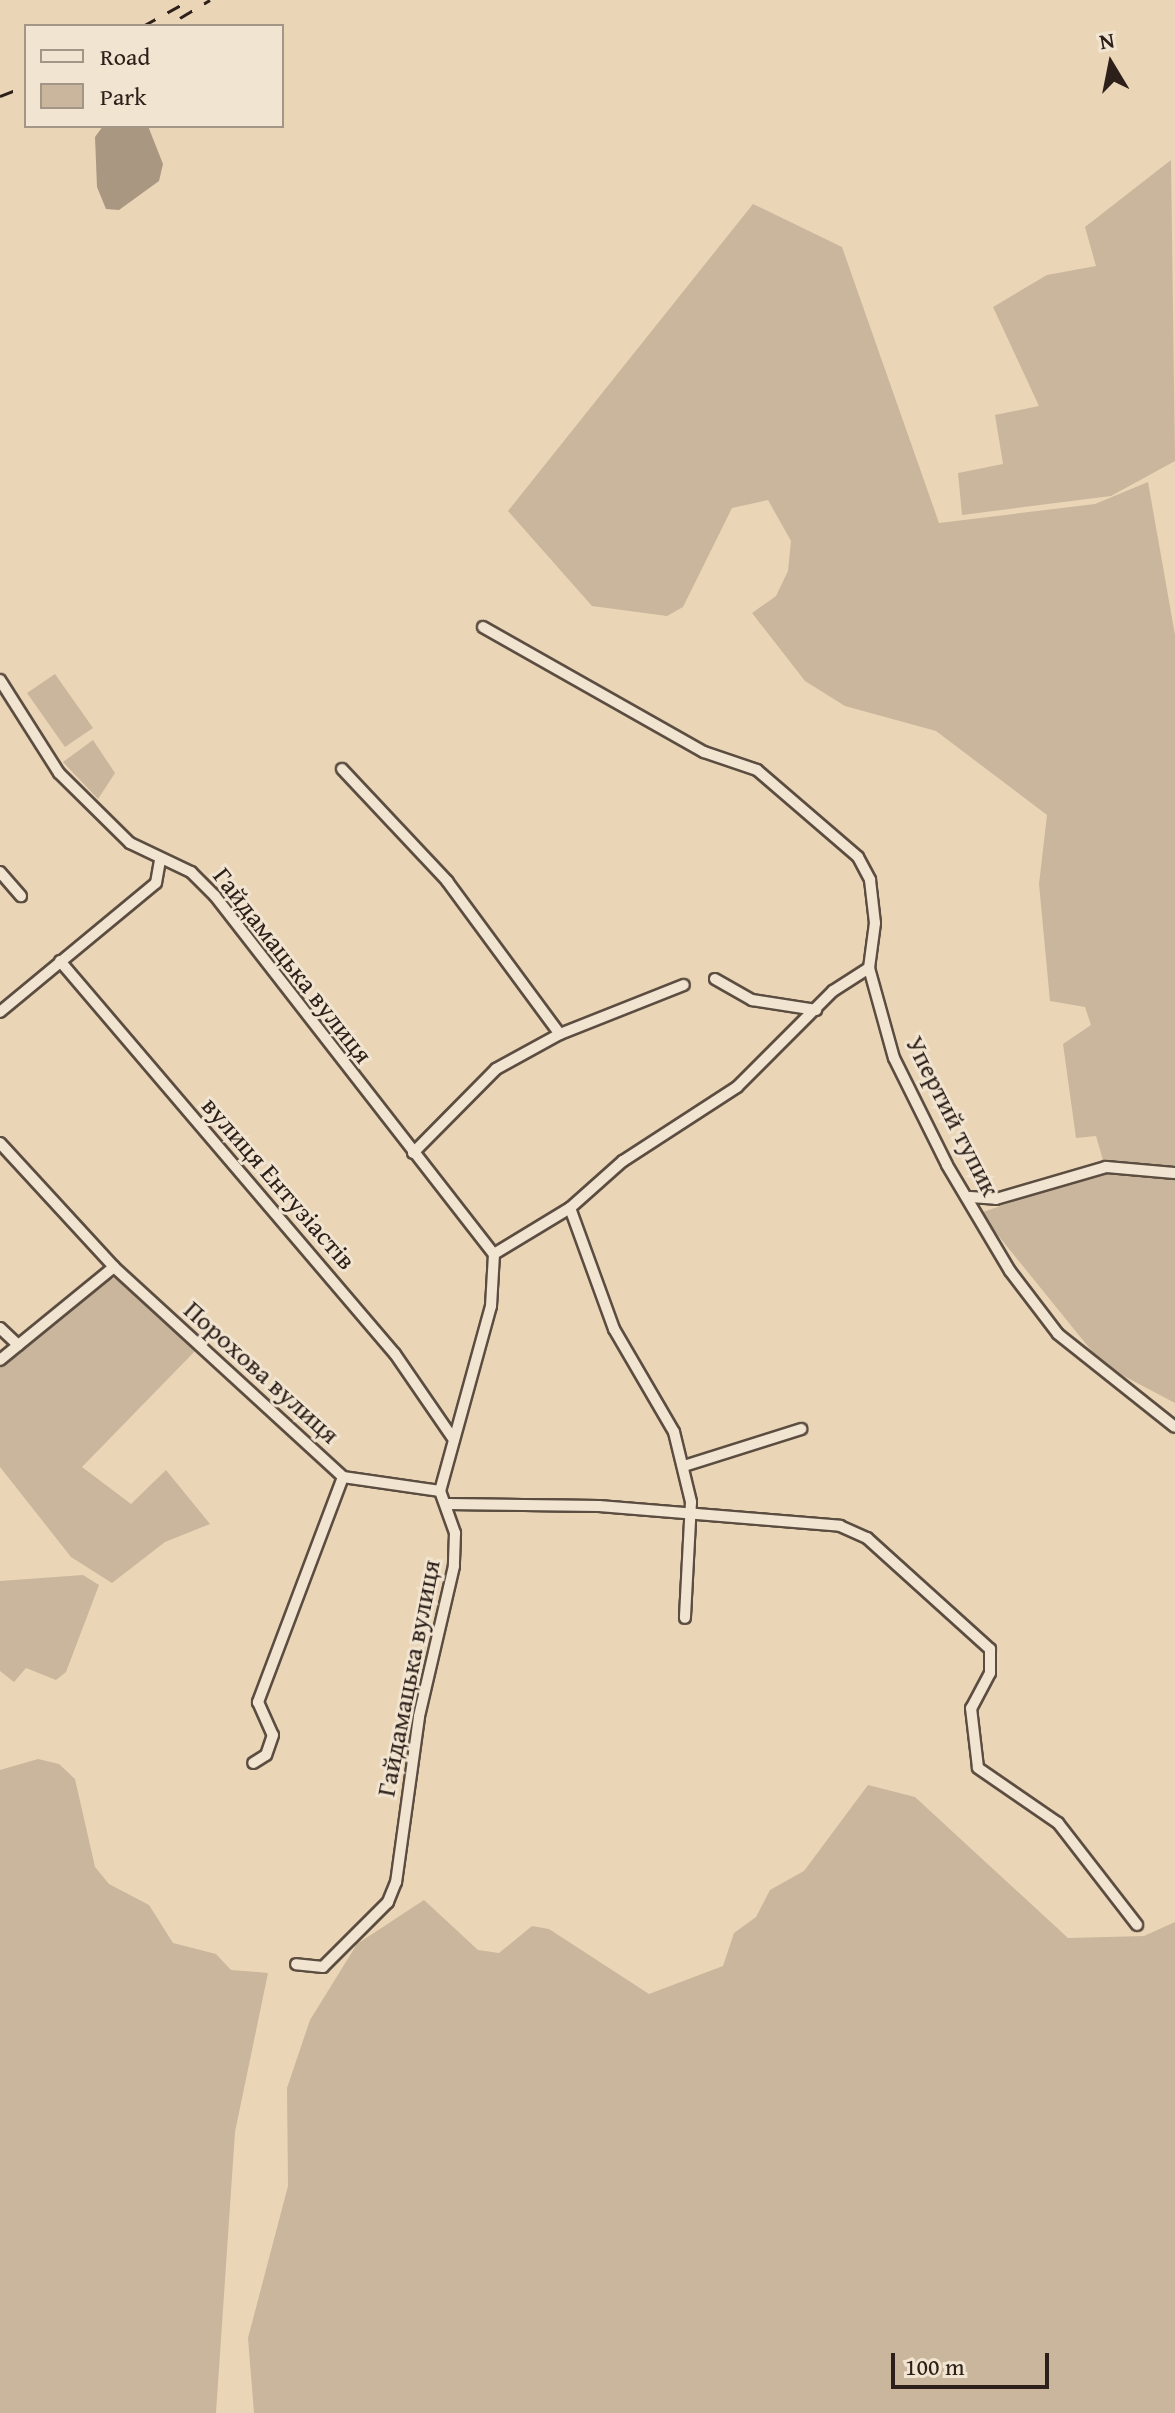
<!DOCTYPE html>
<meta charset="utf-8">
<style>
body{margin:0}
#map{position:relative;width:1175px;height:2413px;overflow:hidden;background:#ead5b7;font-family:"Gentium Book Plus",serif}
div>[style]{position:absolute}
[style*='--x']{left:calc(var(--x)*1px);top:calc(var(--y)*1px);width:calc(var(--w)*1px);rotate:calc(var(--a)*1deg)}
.green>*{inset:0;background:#cab69c}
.water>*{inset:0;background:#aa9782}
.roads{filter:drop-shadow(2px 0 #5c4d41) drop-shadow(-2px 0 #5c4d41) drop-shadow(0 2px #5c4d41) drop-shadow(0 -2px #5c4d41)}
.minor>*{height:10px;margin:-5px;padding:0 5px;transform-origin:5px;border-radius:5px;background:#f1e4d0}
.rail>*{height:3px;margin-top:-1.5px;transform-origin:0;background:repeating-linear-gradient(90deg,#2d201a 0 14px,transparent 0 28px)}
span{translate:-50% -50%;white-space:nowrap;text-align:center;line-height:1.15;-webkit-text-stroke:6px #f1e4d0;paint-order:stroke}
.street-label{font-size:26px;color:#2d201a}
.legend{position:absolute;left:24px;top:24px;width:260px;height:104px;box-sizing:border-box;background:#f1e4d0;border:2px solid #a39687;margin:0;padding:10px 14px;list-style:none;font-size:24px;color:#2d201a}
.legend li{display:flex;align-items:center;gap:16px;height:40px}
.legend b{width:40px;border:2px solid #a39687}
.north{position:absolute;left:1071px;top:24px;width:80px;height:80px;-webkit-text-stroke:6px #f1e4d0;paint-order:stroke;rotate:350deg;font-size:22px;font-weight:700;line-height:32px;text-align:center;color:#2d201a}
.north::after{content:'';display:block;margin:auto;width:28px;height:36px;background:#2d201a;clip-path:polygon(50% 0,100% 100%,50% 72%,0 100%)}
.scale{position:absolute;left:891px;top:2353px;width:158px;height:36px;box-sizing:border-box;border:4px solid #2d201a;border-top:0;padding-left:10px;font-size:24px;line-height:28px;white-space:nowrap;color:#2d201a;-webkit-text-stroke:6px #f1e4d0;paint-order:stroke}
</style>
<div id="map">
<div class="green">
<div style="clip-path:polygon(1171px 160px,1175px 461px,1111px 496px,962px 515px,958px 473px,1003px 464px,995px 415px,1039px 406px,993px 307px,1047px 275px,1096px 266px,1085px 227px)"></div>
<div style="clip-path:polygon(753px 204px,842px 247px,939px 523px,1095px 504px,1148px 482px,1175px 635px,1175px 1403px,1103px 1365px,980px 1213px,1059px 1186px,1103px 1160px,1096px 1136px,1076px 1138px,1063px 1044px,1091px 1025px,1085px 1007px,1050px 1001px,1039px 884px,1047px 815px,936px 731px,845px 706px,805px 681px,752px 613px,776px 596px,788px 571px,791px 541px,768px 500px,732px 508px,683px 607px,667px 616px,592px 606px,508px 511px)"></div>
<div style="clip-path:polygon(55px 674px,93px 728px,65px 747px,27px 693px)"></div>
<div style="clip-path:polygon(93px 740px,115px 773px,98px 799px,63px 762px)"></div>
<div style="clip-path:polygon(119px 1277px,199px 1347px,82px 1467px,131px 1504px,166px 1470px,210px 1524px,165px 1542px,112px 1583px,71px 1557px,0 1467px,0 1364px,99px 1282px)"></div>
<div style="clip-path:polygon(83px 1575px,99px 1585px,66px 1672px,56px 1680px,26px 1668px,14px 1682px,0 1671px,0 1581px)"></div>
<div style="clip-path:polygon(38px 1759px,59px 1764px,75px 1779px,95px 1867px,109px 1884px,149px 1905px,173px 1943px,216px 1954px,231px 1970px,268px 1973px,235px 2132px,216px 2413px,0 2413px,0 1770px)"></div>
<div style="clip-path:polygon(868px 1785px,915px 1797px,1068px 1938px,1144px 1936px,1175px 1922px,1175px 2413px,254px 2413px,248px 2338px,288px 2186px,287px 2088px,310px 2020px,357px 1944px,424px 1900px,478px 1950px,499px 1953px,532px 1926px,549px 1929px,649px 1994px,723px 1966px,734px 1933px,756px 1917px,770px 1890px,804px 1871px)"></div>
</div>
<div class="water">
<div style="clip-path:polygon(103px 126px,148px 126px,163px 164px,159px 181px,119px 210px,106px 209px,97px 187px,95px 137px)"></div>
</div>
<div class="roads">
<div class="minor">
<div style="--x:483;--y:627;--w:254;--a:29.5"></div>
<div style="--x:704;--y:752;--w:56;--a:18.8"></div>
<div style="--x:757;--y:770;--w:133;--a:40.7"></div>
<div style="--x:858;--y:857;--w:26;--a:62"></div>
<div style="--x:870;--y:880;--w:43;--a:83.4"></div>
<div style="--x:875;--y:923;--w:45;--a:97.6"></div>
<div style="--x:869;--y:968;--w:93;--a:74.5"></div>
<div style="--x:894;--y:1058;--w:119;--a:63.6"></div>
<div style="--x:947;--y:1165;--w:123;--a:59.3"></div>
<div style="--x:1010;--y:1271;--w:79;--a:52.7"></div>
<div style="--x:1058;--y:1334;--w:149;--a:38.5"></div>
<div style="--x:0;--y:680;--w:110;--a:57.6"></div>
<div style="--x:59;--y:773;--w:100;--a:44.6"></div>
<div style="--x:130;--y:843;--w:68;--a:25.4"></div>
<div style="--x:191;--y:872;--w:34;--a:45"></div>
<div style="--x:215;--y:896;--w:454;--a:52.1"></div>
<div style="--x:494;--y:1254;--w:52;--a:93.3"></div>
<div style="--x:491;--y:1306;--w:192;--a:105.4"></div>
<div style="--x:440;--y:1491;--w:45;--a:70.3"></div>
<div style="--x:455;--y:1533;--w:33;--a:92"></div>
<div style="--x:454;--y:1566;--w:155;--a:103.1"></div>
<div style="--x:419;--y:1717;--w:167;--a:97.9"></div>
<div style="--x:396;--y:1882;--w:22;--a:112"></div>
<div style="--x:388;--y:1902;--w:92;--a:135"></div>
<div style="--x:323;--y:1967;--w:27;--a:-174"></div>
<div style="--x:342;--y:769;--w:154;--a:46.8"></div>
<div style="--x:447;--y:881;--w:190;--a:53.6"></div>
<div style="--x:0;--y:872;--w:32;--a:49"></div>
<div style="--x:60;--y:961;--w:516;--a:49.56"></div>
<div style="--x:395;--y:1354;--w:104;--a:55.5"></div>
<div style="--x:715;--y:979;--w:43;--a:29.6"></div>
<div style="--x:752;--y:1000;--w:65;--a:8.9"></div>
<div style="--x:0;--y:1012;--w:202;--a:-39.6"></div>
<div style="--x:156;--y:883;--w:22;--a:-80"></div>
<div style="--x:0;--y:1143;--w:168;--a:47.4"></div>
<div style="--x:114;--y:1267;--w:311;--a:42.5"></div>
<div style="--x:343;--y:1477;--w:241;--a:110.7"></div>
<div style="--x:258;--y:1702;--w:36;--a:66"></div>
<div style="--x:273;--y:1735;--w:21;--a:109"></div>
<div style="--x:266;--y:1755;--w:15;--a:148"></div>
<div style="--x:413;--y:1153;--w:118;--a:-45.3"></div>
<div style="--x:496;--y:1069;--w:73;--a:-28.7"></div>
<div style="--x:560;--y:1034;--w:133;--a:-21.6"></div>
<div style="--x:970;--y:1197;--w:26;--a:4"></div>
<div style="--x:996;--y:1199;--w:115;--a:-16.2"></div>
<div style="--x:1106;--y:1167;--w:69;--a:5"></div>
<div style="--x:570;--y:1208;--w:129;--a:70"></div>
<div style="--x:614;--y:1329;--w:119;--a:59.8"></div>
<div style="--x:674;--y:1432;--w:72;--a:76.3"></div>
<div style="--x:691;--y:1502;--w:116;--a:93"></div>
<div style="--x:494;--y:1254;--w:89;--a:-31.2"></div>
<div style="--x:570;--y:1208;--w:71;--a:-41.6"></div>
<div style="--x:623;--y:1161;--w:136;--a:-33"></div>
<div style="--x:737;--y:1087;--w:136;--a:-45"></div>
<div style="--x:833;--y:991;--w:43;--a:-32.6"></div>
<div style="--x:0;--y:1328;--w:25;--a:43"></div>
<div style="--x:0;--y:1360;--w:147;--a:-39.2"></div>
<div style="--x:684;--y:1466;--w:123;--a:-17.5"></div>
<div style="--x:343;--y:1477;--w:98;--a:8.2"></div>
<div style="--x:448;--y:1504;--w:151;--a:0.8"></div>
<div style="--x:599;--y:1506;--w:242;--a:4.7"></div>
<div style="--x:840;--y:1526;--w:30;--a:24"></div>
<div style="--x:867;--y:1538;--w:166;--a:42.1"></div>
<div style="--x:990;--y:1649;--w:24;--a:90"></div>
<div style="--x:990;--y:1673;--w:40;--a:118"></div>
<div style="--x:971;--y:1708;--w:60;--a:83.3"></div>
<div style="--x:978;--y:1768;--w:97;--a:34.5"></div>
<div style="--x:1058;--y:1823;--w:129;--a:52.2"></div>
</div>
</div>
<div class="rail">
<div style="--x:180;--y:18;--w:35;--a:-31"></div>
<div style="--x:143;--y:26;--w:54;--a:-29"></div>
<div style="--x:0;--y:96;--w:28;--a:-21"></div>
</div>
<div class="street-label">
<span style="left:293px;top:965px;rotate:52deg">Гайдамацька вулиця</span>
<span style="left:953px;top:1116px;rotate:63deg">Упертий тупик</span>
<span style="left:279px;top:1183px;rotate:49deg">вулиця Ентузіастів</span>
<span style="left:262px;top:1372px;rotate:42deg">Порохова вулиця</span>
<span style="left:408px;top:1678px;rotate:-79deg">Гайдамацька вулиця</span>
</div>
<ul class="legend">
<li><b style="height:10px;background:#f1e4d0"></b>Road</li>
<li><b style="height:22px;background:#cab69c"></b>Park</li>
</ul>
<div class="north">N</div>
<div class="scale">100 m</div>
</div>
